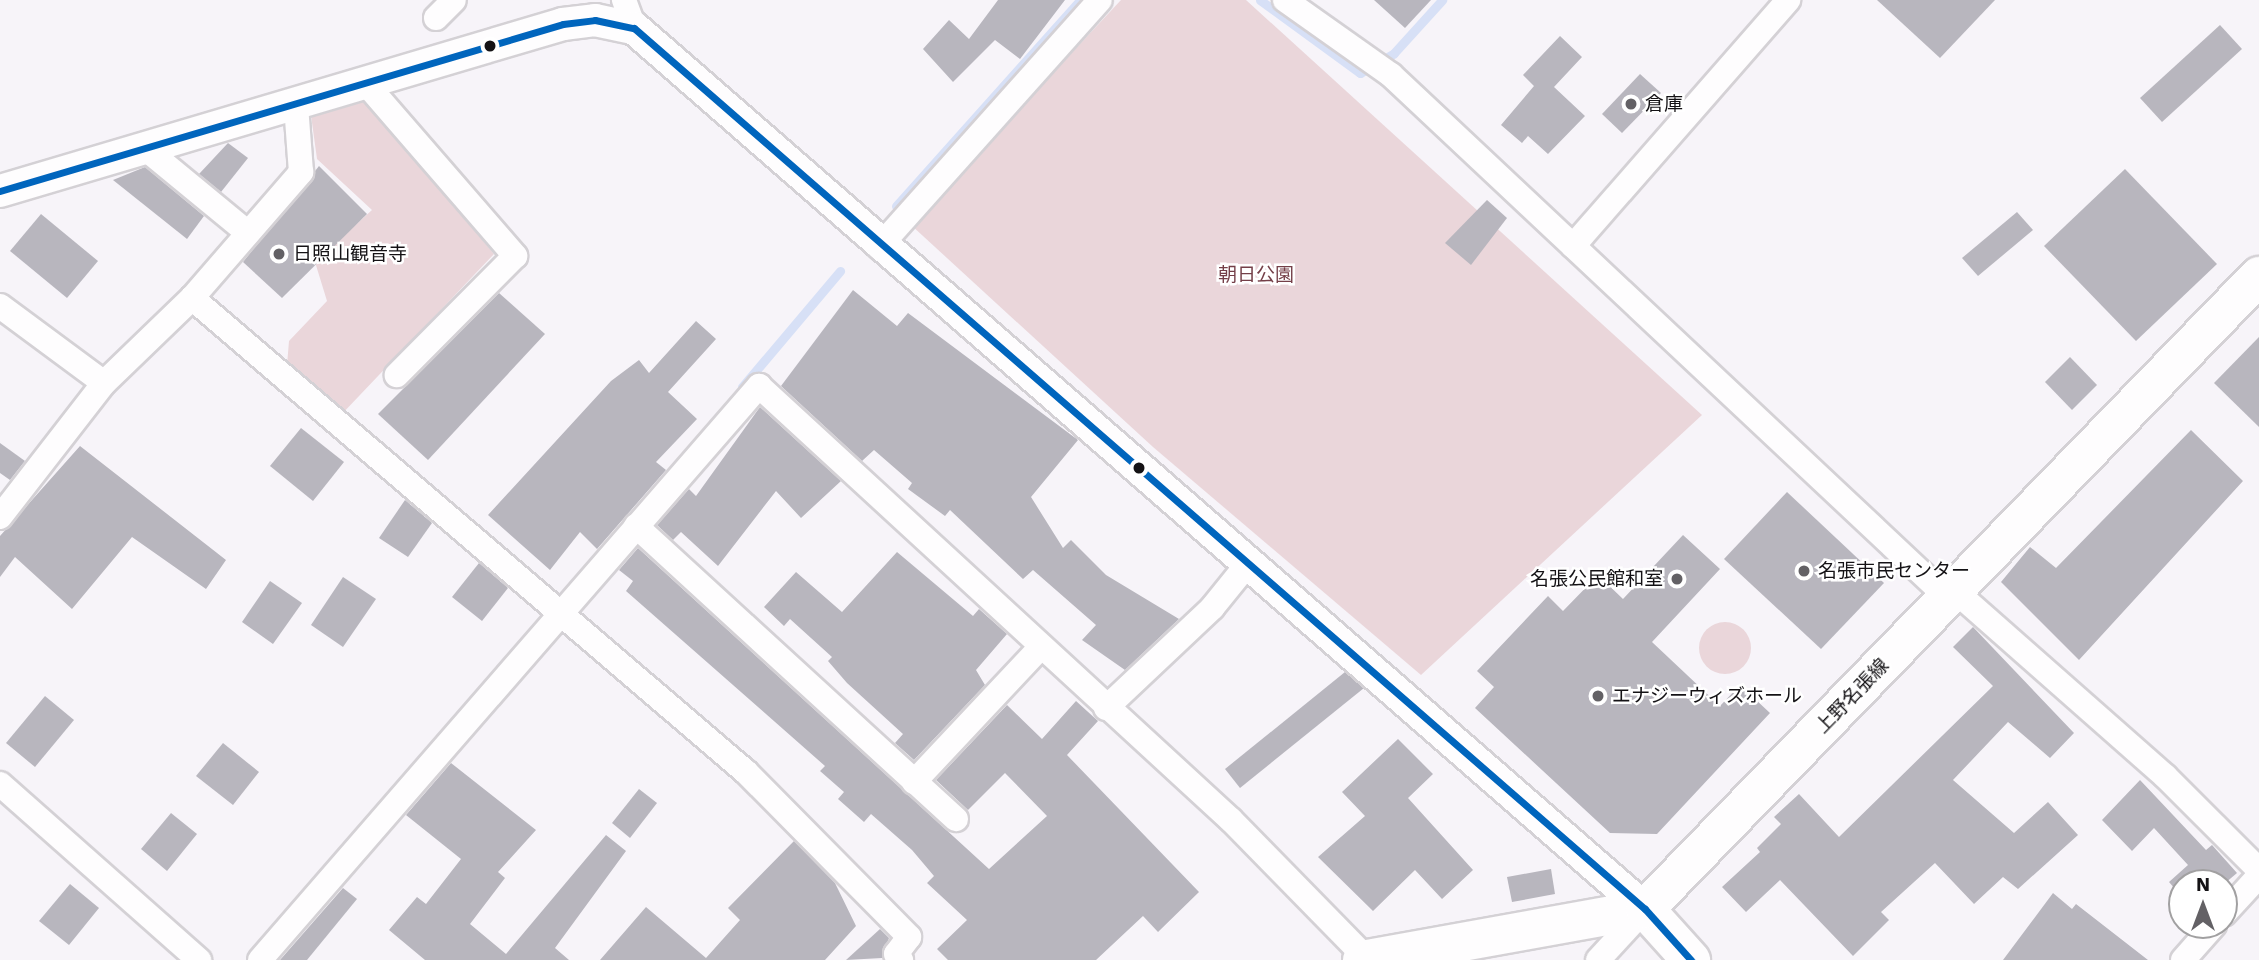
<!DOCTYPE html>
<meta charset="utf-8">
<style>
body{margin:0}
#map{position:relative;width:2259px;height:960px;overflow:hidden;background:#f7f4f9;font-family:"Work Sans","Noto Sans JP",sans-serif}
div>[style]{position:absolute}
[style*='--x']{left:calc(var(--x)*1px);top:calc(var(--y)*1px);width:calc(var(--w)*1px);rotate:calc(var(--a)*1deg)}
.green>*{inset:0;background:#ead6da}
.round{border-radius:50%}
.stream>*{height:9px;margin:-4.5px;padding:0 4.5px;transform-origin:4.5px;border-radius:4.5px;background:#d7e0f6}
.building>*{inset:0;background:#b8b6be}
.roads{filter:drop-shadow(2px 0 #d4d1d5) drop-shadow(-2px 0 #d4d1d5) drop-shadow(0 2px #d4d1d5) drop-shadow(0 -2px #d4d1d5)}
.minor>*{height:24px;margin:-12px;padding:0 12px;transform-origin:12px;border-radius:12px;background:#fefdfe}
.tertiary>*{height:32px;margin:-16px;padding:0 16px;transform-origin:16px;border-radius:16px;background:#fefdfe}
.primary>*{height:38px;margin:-19px;padding:0 19px;transform-origin:19px;border-radius:19px;background:#fefdfe}
.bus-1>*{height:7px;margin:-3.5px;padding:0 3.5px;transform-origin:3.5px;border-radius:3.5px;background:#0065bd}
.dots>*{width:19px;height:19px;translate:-50% -50%;box-sizing:border-box;border:4px solid #fff;border-radius:50%}
span{translate:-50% -50%;white-space:nowrap;text-align:center;line-height:1.15;-webkit-text-stroke:5px #fff;paint-order:stroke}
.poi-label{font-size:19px;color:#141215}
.left{translate:0 -50%;text-align:left}
.right{translate:-100% -50%;text-align:right}
.park-label{font-size:19px;color:#743f48}
.street-label{font-size:19px;color:#141215}
.north{position:absolute;left:2168px;top:869px;width:70px;height:70px;box-sizing:border-box;background:#fff;border:2px solid #a1a0a1;border-radius:50%;rotate:0deg;font-size:19px;font-weight:700;line-height:28px;text-align:center;color:#141215}
.north::after{content:'';display:block;margin:auto;width:24px;height:32px;background:#636165;clip-path:polygon(50% 0,100% 100%,50% 72%,0 100%)}
</style>
<div id="map">
<div class="green">
<div style="clip-path:polygon(1121px 0,1246px 0,1702px 415px,1421px 675px,1153px 447px,911px 225px)"></div>
<div style="clip-path:polygon(364px 95px,494px 254px,340px 416px,287px 365px,289px 341px,327px 301px,315px 262px,372px 210px,317px 159px,310px 108px)"></div>
<div class="round" style="left:1699px;top:622px;width:52px;height:52px"></div>
</div>
<div class="stream">
<div style="--x:1260;--y:0;--w:124;--a:36.1"></div>
<div style="--x:1360;--y:73;--w:39;--a:-30"></div>
<div style="--x:1394;--y:53;--w:72;--a:-47.8"></div>
<div style="--x:896;--y:206;--w:276;--a:-48.2"></div>
<div style="--x:742;--y:387;--w:152;--a:-49.8"></div>
</div>
<div class="building">
<div style="clip-path:polygon(998px 0,1065px 0,1020px 59px,995px 40px,953px 82px,923px 49px,949px 20px,969px 39px)"></div>
<div style="clip-path:polygon(1374px 0,1431px 0,1405px 28px)"></div>
<div style="clip-path:polygon(1877px 0,1995px 0,1940px 58px)"></div>
<div style="clip-path:polygon(2220px 25px,2242px 49px,2162px 122px,2140px 98px)"></div>
<div style="clip-path:polygon(1560px 36px,1582px 57px,1554px 87px,1585px 116px,1548px 154px,1528px 136px,1522px 143px,1501px 125px,1534px 86px,1523px 75px)"></div>
<div style="clip-path:polygon(1640px 74px,1661px 93px,1622px 133px,1602px 114px)"></div>
<div style="clip-path:polygon(228px 143px,248px 158px,221px 192px,199px 174px)"></div>
<div style="clip-path:polygon(319px 166px,367px 214px,282px 298px,243px 262px)"></div>
<div style="clip-path:polygon(145px 167px,204px 216px,187px 239px,113px 180px)"></div>
<div style="clip-path:polygon(2125px 169px,2217px 264px,2136px 341px,2044px 246px)"></div>
<div style="clip-path:polygon(1487px 200px,1507px 218px,1471px 265px,1445px 243px)"></div>
<div style="clip-path:polygon(2017px 212px,2033px 230px,1978px 276px,1962px 258px)"></div>
<div style="clip-path:polygon(41px 214px,98px 261px,67px 298px,10px 251px)"></div>
<div style="clip-path:polygon(853px 290px,897px 326px,908px 313px,1078px 440px,1031px 497px,1063px 548px,1071px 540px,1106px 575px,1179px 619px,1125px 670px,1082px 640px,1096px 625px,1033px 570px,1023px 579px,950px 510px,945px 516px,908px 489px,912px 483px,874px 450px,862px 461px,781px 386px)"></div>
<div style="clip-path:polygon(499px 293px,545px 334px,428px 460px,378px 414px)"></div>
<div style="clip-path:polygon(696px 321px,716px 339px,668px 392px,697px 419px,656px 462px,666px 470px,597px 549px,580px 532px,550px 570px,488px 515px,611px 381px,639px 360px,649px 373px)"></div>
<div style="clip-path:polygon(2259px 337px,2259px 427px,2214px 383px)"></div>
<div style="clip-path:polygon(2070px 357px,2097px 385px,2072px 410px,2045px 382px)"></div>
<div style="clip-path:polygon(760px 407px,841px 481px,801px 518px,776px 491px,718px 566px,681px 532px,673px 540px,657px 525px,689px 489px,696px 496px)"></div>
<div style="clip-path:polygon(301px 428px,344px 462px,313px 501px,270px 466px)"></div>
<div style="clip-path:polygon(2191px 430px,2243px 481px,2079px 660px,2001px 582px,2030px 547px,2056px 568px)"></div>
<div style="clip-path:polygon(0 443px,25px 461px,10px 480px,0 473px)"></div>
<div style="clip-path:polygon(80px 446px,226px 560px,206px 589px,132px 537px,72px 609px,15px 557px,0 577px,0 536px)"></div>
<div style="clip-path:polygon(1787px 492px,1884px 583px,1821px 649px,1724px 559px)"></div>
<div style="clip-path:polygon(405px 500px,432px 523px,408px 557px,379px 538px)"></div>
<div style="clip-path:polygon(1683px 535px,1720px 569px,1652px 642px,1720px 706px,1740px 685px,1770px 713px,1657px 834px,1610px 833px,1475px 708px,1494px 687px,1477px 671px,1548px 596px,1563px 611px,1598px 575px,1623px 599px)"></div>
<div style="clip-path:polygon(638px 548px,989px 869px,1047px 816px,1005px 773px,968px 810px,936px 780px,1007px 705px,1042px 739px,1076px 701px,1098px 721px,1067px 755px,1199px 892px,1158px 932px,1143px 916px,1096px 960px,948px 960px,937px 949px,967px 920px,927px 883px,934px 876px,912px 850px,871px 814px,864px 822px,838px 799px,844px 792px,820px 771px,825px 766px,626px 591px,633px 581px,619px 570px)"></div>
<div style="clip-path:polygon(897px 552px,973px 616px,979px 609px,1007px 634px,976px 670px,985px 685px,914px 760px,895px 743px,903px 734px,847px 683px,828px 661px,832px 657px,790px 619px,784px 626px,764px 607px,796px 572px,842px 612px)"></div>
<div style="clip-path:polygon(479px 563px,508px 588px,482px 621px,452px 597px)"></div>
<div style="clip-path:polygon(343px 577px,376px 599px,343px 647px,311px 625px)"></div>
<div style="clip-path:polygon(270px 581px,302px 603px,273px 644px,242px 622px)"></div>
<div style="clip-path:polygon(1973px 627px,2074px 733px,2050px 758px,2008px 722px,1953px 780px,2014px 833px,2048px 802px,2078px 835px,2018px 889px,2003px 877px,1974px 904px,1935px 863px,1881px 912px,1889px 920px,1853px 956px,1780px 880px,1746px 912px,1722px 887px,1760px 852px,1757px 848px,1781px 824px,1774px 817px,1799px 794px,1839px 837px,1993px 686px,1953px 647px)"></div>
<div style="clip-path:polygon(1345px 672px,1364px 688px,1240px 788px,1225px 769px)"></div>
<div style="clip-path:polygon(45px 696px,74px 720px,35px 767px,6px 743px)"></div>
<div style="clip-path:polygon(1398px 739px,1433px 774px,1408px 798px,1473px 870px,1442px 899px,1415px 870px,1373px 911px,1318px 857px,1365px 816px,1342px 792px)"></div>
<div style="clip-path:polygon(223px 743px,259px 772px,233px 805px,196px 776px)"></div>
<div style="clip-path:polygon(451px 763px,536px 830px,498px 872px,505px 878px,470px 924px,506px 954px,606px 835px,626px 851px,555px 948px,569px 960px,425px 960px,389px 930px,417px 897px,426px 904px,461px 859px,406px 815px)"></div>
<div style="clip-path:polygon(2140px 780px,2206px 850px,2212px 845px,2237px 873px,2224px 884px,2182px 883px,2182px 897px,2169px 882px,2188px 865px,2154px 828px,2132px 851px,2102px 820px)"></div>
<div style="clip-path:polygon(639px 789px,657px 803px,630px 838px,612px 823px)"></div>
<div style="clip-path:polygon(171px 813px,197px 834px,167px 871px,141px 849px)"></div>
<div style="clip-path:polygon(794px 841px,835px 883px,856px 926px,825px 960px,600px 960px,646px 907px,706px 958px,740px 920px,728px 908px)"></div>
<div style="clip-path:polygon(1551px 869px,1555px 894px,1512px 902px,1507px 877px)"></div>
<div style="clip-path:polygon(70px 884px,99px 908px,69px 945px,39px 921px)"></div>
<div style="clip-path:polygon(343px 888px,357px 899px,307px 960px,280px 960px)"></div>
<div style="clip-path:polygon(2053px 893px,2072px 909px,2076px 904px,2148px 960px,2003px 960px)"></div>
<div style="clip-path:polygon(880px 929px,889px 938px,882px 958px,846px 960px)"></div>
</div>
<div class="roads">
<div class="minor">
<div style="--x:624;--y:0;--w:30;--a:70"></div>
<div style="--x:1285;--y:0;--w:130;--a:35.3"></div>
<div style="--x:1391;--y:75;--w:763;--a:43.19"></div>
<div style="--x:436;--y:18;--w:25;--a:-45"></div>
<div style="--x:368;--y:86;--w:225;--a:49.1"></div>
<div style="--x:515;--y:256;--w:168;--a:134.8"></div>
<div style="--x:146;--y:149;--w:132;--a:39.5"></div>
<div style="--x:1573;--y:246;--w:327;--a:-48.8"></div>
<div style="--x:879;--y:247;--w:331;--a:-48.2"></div>
<div style="--x:192;--y:298;--w:729;--a:40.55"></div>
<div style="--x:746;--y:772;--w:232;--a:45.3"></div>
<div style="--x:909;--y:937;--w:21;--a:127"></div>
<div style="--x:896;--y:954;--w:8;--a:50"></div>
<div style="--x:0;--y:306;--w:129;--a:36.5"></div>
<div style="--x:0;--y:517;--w:170;--a:-52.2"></div>
<div style="--x:104;--y:383;--w:122;--a:-44"></div>
<div style="--x:192;--y:298;--w:167;--a:-49.1"></div>
<div style="--x:301;--y:172;--w:66;--a:-94.3"></div>
<div style="--x:636;--y:526;--w:434;--a:42.5"></div>
<div style="--x:1955;--y:591;--w:280;--a:41.4"></div>
<div style="--x:2165;--y:776;--w:133;--a:45"></div>
<div style="--x:1106;--y:708;--w:146;--a:-43.3"></div>
<div style="--x:1212;--y:608;--w:60;--a:-51"></div>
<div style="--x:914;--y:782;--w:184;--a:-46.8"></div>
<div style="--x:0;--y:784;--w:266;--a:41.5"></div>
<div style="--x:2224;--y:914;--w:52;--a:-47.4"></div>
<div style="--x:260;--y:960;--w:761;--a:-49"></div>
<div style="--x:759;--y:386;--w:641;--a:42.6"></div>
<div style="--x:1231;--y:820;--w:194;--a:45.6"></div>
<div style="--x:1598;--y:960;--w:69;--a:-47.3"></div>
<div style="--x:2183;--y:960;--w:47;--a:-48.5"></div>
</div>
<div class="tertiary">
<div style="--x:0;--y:191;--w:587;--a:-16.52"></div>
<div style="--x:563;--y:24;--w:32;--a:-7"></div>
<div style="--x:595;--y:20;--w:40;--a:12"></div>
<div style="--x:634;--y:28;--w:1341;--a:41.07"></div>
</div>
<div class="primary">
<div style="--x:1645;--y:909;--w:69;--a:48"></div>
<div style="--x:1362;--y:960;--w:288;--a:-10.2"></div>
<div style="--x:1645;--y:909;--w:882;--a:-45.87"></div>
</div>
</div>
<div class="bus-1">
<div style="--x:0;--y:191;--w:587;--a:-16.52"></div>
<div style="--x:563;--y:24;--w:32;--a:-7"></div>
<div style="--x:595;--y:20;--w:40;--a:12"></div>
<div style="--x:634;--y:28;--w:1341;--a:41.07"></div>
<div style="--x:1645;--y:909;--w:69;--a:48"></div>
</div>
<div class="dots">
<div style="left:490px;top:46px;background:#141215"></div>
<div style="left:1631px;top:104px;background:#636165"></div>
<div style="left:279px;top:254px;background:#636165"></div>
<div style="left:1139px;top:468px;background:#141215"></div>
<div style="left:1804px;top:571px;background:#636165"></div>
<div style="left:1677px;top:579px;background:#636165"></div>
<div style="left:1598px;top:696px;background:#636165"></div>
</div>
<div class="poi-label">
<span class="left" style="left:1645px;top:104px">倉庫</span>
<span class="left" style="left:293px;top:254px">日照山観音寺</span>
<span class="left" style="left:1818px;top:571px">名張市民センター</span>
<span class="right" style="left:1663px;top:579px">名張公民館和室</span>
<span class="left" style="left:1612px;top:696px">エナジーウィズホール</span>
</div>
<div class="park-label">
<span style="left:1256px;top:275px">朝日公園</span>
</div>
<div class="street-label">
<span style="left:1852px;top:696px;rotate:-46deg">上野名張線</span>
</div>
<div class="north">N</div>
</div>
